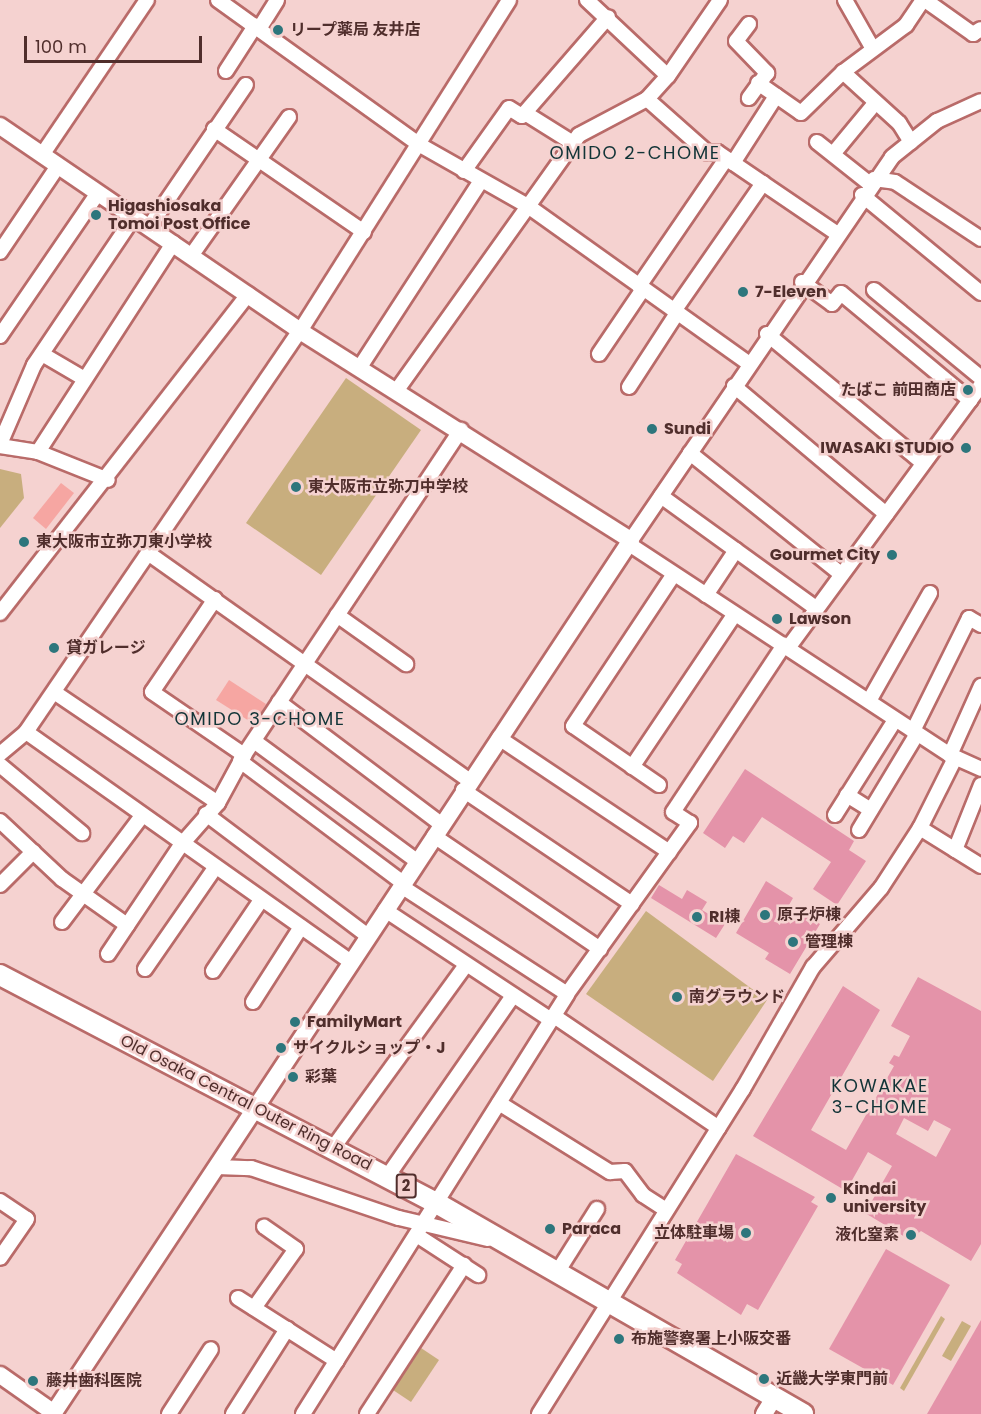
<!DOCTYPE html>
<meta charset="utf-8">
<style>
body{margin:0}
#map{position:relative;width:981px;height:1414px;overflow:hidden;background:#f5d2d0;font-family:Poppins,"Noto Sans JP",sans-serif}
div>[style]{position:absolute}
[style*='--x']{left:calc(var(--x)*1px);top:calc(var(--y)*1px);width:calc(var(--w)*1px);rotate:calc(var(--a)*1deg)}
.green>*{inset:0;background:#c8ae7e}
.water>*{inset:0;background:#f6a6a2}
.building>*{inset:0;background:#e493a9}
.roads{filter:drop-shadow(2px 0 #b96b69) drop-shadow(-2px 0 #b96b69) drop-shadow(0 2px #b96b69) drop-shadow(0 -2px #b96b69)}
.minor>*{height:14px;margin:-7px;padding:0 7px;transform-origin:7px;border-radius:7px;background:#fff}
.tertiary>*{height:16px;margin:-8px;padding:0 8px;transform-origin:8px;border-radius:8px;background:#fff}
.primary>*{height:20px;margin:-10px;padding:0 10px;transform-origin:10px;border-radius:10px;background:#fff}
.dots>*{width:16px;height:16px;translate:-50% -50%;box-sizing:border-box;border:3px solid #f5d2d0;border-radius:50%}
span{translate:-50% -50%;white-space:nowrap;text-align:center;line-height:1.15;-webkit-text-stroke:5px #f5d2d0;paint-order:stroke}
.shield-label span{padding:2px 4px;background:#f5d2d0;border:2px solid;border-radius:4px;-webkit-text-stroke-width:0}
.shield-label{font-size:15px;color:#502e2c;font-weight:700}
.poi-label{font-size:16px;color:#502e2c;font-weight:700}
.left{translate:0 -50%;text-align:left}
.right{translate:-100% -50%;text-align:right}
.street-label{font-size:16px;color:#502e2c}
.neighbourhood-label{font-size:18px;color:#113437;letter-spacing:1.5px}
.scale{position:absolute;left:24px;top:36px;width:178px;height:27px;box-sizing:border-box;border:3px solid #502e2c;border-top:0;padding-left:8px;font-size:18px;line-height:21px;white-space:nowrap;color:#502e2c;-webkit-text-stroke:4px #f5d2d0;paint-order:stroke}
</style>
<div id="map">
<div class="green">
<div style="clip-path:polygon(346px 378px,421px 430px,321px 575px,246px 523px)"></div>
<div style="clip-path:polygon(0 469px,21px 474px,24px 498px,0 528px)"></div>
<div style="clip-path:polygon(646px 911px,767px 1000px,713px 1081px,586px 994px)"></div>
<div style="clip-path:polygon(941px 1316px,945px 1319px,904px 1391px,900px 1388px)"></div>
<div style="clip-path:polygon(962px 1321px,971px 1326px,951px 1361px,942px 1356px)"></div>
<div style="clip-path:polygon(421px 1348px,439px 1360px,411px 1402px,393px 1390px)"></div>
</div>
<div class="water">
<div style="clip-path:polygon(61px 483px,74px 493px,46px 529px,33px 518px)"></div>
<div style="clip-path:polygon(229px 680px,266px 704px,254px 724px,216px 700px)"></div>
</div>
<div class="building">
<div style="clip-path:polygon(745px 769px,854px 841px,849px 850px,866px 861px,837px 905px,813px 889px,831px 862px,762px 817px,744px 843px,733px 836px,725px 848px,703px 833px)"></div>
<div style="clip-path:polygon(766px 881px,793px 898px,789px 905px,820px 924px,790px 974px,765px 959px,769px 953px,736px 933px)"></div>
<div style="clip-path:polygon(659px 885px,682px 899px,687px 890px,707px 902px,702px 910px,725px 924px,716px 938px,651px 898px)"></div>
<div style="clip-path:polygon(evenodd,918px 977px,981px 1011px,981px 1244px,971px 1261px,921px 1231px,910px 1240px,865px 1213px,892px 1166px,868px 1152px,846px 1191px,753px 1136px,843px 986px,880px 1010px,811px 1130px,846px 1150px,894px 1066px,889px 1063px,894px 1055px,899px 1057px,910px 1036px,891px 1026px,918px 977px,904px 1118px,928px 1131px,934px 1120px,951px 1129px,936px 1157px,896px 1134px,904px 1118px)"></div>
<div style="clip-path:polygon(736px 1154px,815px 1197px,811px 1202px,818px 1206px,758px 1310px,747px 1304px,741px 1315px,677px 1273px,682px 1264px,675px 1260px)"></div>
<div style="clip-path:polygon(886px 1249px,950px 1285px,893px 1385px,829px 1349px)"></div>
<div style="clip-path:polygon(981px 1320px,981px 1414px,927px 1414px)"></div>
</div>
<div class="roads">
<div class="minor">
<div style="--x:218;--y:0;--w:249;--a:35.7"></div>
<div style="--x:420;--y:145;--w:124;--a:29.5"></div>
<div style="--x:528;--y:206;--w:270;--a:35.5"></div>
<div style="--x:587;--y:0;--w:111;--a:43.2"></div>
<div style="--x:845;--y:0;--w:56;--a:60.3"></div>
<div style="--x:925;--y:0;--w:59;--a:35.3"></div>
<div style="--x:973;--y:34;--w:9;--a:-32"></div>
<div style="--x:749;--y:24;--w:21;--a:127"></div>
<div style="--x:736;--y:41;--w:45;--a:45.9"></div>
<div style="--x:767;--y:73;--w:31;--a:126"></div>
<div style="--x:259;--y:29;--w:34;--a:-58"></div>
<div style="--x:226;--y:71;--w:54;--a:-57.2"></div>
<div style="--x:758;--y:83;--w:52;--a:34.9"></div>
<div style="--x:801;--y:113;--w:59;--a:-44.3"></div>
<div style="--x:647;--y:99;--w:81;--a:41.5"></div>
<div style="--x:708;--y:153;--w:9;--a:-6"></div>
<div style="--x:717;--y:152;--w:144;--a:34.2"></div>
<div style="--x:525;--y:113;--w:57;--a:32"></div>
<div style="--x:214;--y:129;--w:182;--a:34.5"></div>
<div style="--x:817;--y:142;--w:68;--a:38.4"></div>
<div style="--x:911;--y:142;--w:22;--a:-122"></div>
<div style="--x:899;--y:123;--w:76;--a:-137.7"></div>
<div style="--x:843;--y:72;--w:79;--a:-36.7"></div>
<div style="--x:906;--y:25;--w:30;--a:-56"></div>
<div style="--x:833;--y:154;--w:67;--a:-50.4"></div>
<div style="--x:42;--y:155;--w:187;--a:-55.9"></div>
<div style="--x:733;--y:163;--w:80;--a:-57.3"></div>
<div style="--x:464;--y:171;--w:77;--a:-54.5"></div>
<div style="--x:509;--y:108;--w:15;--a:32"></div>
<div style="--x:522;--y:116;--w:131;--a:-49"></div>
<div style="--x:874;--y:179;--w:21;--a:8"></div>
<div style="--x:895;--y:182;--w:103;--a:33.5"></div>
<div style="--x:862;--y:195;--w:154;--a:39.5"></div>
<div style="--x:149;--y:227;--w:172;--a:-55.7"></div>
<div style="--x:0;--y:252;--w:104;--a:-56"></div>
<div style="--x:191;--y:256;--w:170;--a:-54.8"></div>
<div style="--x:802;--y:282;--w:37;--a:36"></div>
<div style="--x:832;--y:304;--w:14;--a:-51"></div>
<div style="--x:841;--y:293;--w:168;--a:39.7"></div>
<div style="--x:639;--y:286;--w:154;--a:-55.6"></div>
<div style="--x:874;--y:290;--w:139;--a:39.4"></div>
<div style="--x:674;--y:311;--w:156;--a:-55.2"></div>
<div style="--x:767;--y:334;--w:202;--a:39.6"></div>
<div style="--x:0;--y:336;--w:173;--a:-55.6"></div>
<div style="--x:42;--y:354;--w:48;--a:30.3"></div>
<div style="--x:599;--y:354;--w:78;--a:-55.9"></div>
<div style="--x:360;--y:367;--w:222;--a:-57"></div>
<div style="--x:734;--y:386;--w:199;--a:40.1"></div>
<div style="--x:629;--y:387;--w:88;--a:-57"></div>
<div style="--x:397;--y:390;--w:313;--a:-54.5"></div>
<div style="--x:579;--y:135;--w:77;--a:-27.9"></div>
<div style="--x:647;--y:99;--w:31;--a:-48"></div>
<div style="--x:668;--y:76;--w:92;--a:-55.6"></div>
<div style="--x:0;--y:444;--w:86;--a:-66.7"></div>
<div style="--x:34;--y:365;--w:179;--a:-56"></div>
<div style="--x:0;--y:446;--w:38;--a:9"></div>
<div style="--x:38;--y:452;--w:75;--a:21.8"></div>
<div style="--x:38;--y:452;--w:249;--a:-57.1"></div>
<div style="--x:690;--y:453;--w:193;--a:38.7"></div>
<div style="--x:661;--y:496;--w:191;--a:35.9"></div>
<div style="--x:631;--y:540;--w:463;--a:-55.7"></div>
<div style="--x:892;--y:157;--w:58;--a:-38.7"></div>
<div style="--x:937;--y:121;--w:48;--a:-24.4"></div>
<div style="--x:629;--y:544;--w:384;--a:33.3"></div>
<div style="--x:950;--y:755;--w:34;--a:24"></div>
<div style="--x:148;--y:553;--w:395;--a:35.3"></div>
<div style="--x:706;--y:595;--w:54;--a:-56.3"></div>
<div style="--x:215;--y:599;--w:112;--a:124.1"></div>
<div style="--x:152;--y:692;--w:112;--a:34.4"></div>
<div style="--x:0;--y:613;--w:404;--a:-52.1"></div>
<div style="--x:337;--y:615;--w:85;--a:35.4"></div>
<div style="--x:788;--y:648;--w:326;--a:-53.7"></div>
<div style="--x:54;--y:692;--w:198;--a:34.1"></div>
<div style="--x:869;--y:701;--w:124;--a:-60.5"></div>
<div style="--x:279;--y:702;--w:203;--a:37"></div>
<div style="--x:913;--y:731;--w:126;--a:-63.6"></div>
<div style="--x:969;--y:618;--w:14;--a:30"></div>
<div style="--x:499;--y:738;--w:205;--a:33.8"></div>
<div style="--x:254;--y:741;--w:202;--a:36.4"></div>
<div style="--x:0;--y:754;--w:34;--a:-40"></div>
<div style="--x:950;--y:755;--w:76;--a:-65.8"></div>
<div style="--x:240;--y:761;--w:204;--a:36.8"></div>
<div style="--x:0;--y:765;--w:107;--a:39.7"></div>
<div style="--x:632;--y:767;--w:184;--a:-56.1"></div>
<div style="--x:659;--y:785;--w:104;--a:-145.5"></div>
<div style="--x:573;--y:726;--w:182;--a:-56.4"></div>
<div style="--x:463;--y:790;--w:204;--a:34"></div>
<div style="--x:847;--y:795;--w:28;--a:32"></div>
<div style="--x:206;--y:814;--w:203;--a:37"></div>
<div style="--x:835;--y:815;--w:112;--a:-57.7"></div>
<div style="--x:0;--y:821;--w:85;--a:43.1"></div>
<div style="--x:62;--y:879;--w:80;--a:35.3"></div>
<div style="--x:920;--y:828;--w:72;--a:31.9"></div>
<div style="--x:859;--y:830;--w:112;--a:-58.9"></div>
<div style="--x:434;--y:836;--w:201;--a:34.2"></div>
<div style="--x:955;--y:850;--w:70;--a:-68.2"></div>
<div style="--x:0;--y:885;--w:47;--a:-45"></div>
<div style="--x:401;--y:886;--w:198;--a:33"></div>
<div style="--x:385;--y:910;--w:199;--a:33.5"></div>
<div style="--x:62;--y:922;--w:133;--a:-53"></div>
<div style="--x:108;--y:954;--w:131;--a:-56.2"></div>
<div style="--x:181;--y:845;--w:56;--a:-48.6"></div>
<div style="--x:218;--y:803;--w:55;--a:-61.6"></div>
<div style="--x:244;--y:755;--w:391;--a:-56.3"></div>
<div style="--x:351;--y:962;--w:398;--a:-144.7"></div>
<div style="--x:26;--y:732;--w:486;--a:-55.7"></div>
<div style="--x:300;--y:331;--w:391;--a:-57.7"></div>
<div style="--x:145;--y:969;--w:123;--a:-55.3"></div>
<div style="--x:213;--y:971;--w:86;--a:-55.9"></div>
<div style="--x:253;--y:1002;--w:89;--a:-57.4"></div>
<div style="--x:554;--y:1016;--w:199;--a:34.2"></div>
<div style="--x:499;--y:1103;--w:131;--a:31.9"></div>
<div style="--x:610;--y:1172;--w:15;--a:-4"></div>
<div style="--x:625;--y:1171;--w:30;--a:53"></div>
<div style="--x:643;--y:1195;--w:27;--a:33"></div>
<div style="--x:333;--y:1148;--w:226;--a:-54"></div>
<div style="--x:217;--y:1167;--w:34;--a:2"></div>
<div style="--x:251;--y:1168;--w:156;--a:18.7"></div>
<div style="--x:399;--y:1218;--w:91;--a:13.3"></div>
<div style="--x:387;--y:1177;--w:221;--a:-55.2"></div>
<div style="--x:0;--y:1201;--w:32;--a:34"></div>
<div style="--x:27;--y:1219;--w:47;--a:124.7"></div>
<div style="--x:418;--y:1236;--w:72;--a:33"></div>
<div style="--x:556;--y:1274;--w:77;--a:-57.8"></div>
<div style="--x:238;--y:1298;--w:117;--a:32.5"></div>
<div style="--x:254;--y:1308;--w:72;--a:-54.6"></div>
<div style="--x:296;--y:1249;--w:39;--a:-145"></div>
<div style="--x:169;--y:1414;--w:77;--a:-57.1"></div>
<div style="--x:233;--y:1414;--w:101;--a:-57.6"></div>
<div style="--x:303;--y:1414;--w:496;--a:-57.8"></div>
<div style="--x:567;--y:994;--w:211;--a:-54.3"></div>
<div style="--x:690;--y:823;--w:20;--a:-147"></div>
<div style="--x:673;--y:812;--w:201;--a:-56.4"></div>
<div style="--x:367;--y:1414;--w:178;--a:-56.9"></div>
<div style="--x:539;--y:1414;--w:384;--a:-57.9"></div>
<div style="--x:743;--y:1089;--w:141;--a:-60.2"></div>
<div style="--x:813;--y:967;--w:104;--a:-49.3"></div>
<div style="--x:881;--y:888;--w:72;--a:-57"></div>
<div style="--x:920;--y:828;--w:78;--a:-63.4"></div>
</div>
<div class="tertiary">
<div style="--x:0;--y:126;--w:363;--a:34.3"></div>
<div style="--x:300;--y:331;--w:391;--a:32.3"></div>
<div style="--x:631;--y:540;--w:1048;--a:123.48"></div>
<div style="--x:0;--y:1375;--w:66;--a:35.1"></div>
<div style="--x:764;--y:1414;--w:19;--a:-58"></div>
</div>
<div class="primary">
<div style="--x:0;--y:975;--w:488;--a:27.6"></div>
<div style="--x:433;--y:1201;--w:427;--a:29.9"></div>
</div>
</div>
<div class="dots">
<div style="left:278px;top:30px;background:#2d767c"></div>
<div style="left:96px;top:215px;background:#2d767c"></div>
<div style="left:743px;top:292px;background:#2d767c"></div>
<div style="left:968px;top:390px;background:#2d767c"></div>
<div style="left:652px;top:429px;background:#2d767c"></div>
<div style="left:966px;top:448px;background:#2d767c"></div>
<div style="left:296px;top:487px;background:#2d767c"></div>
<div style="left:24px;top:542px;background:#2d767c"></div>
<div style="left:892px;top:555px;background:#2d767c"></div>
<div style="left:777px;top:619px;background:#2d767c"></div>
<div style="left:54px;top:648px;background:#2d767c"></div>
<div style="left:765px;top:915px;background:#2d767c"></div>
<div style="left:697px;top:917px;background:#2d767c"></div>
<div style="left:793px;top:942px;background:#2d767c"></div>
<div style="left:677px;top:997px;background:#2d767c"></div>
<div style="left:295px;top:1022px;background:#2d767c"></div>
<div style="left:281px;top:1048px;background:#2d767c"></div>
<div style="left:293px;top:1077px;background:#2d767c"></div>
<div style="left:831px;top:1198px;background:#2d767c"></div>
<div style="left:550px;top:1229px;background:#2d767c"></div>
<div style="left:746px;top:1233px;background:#2d767c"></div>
<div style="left:911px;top:1235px;background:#2d767c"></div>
<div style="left:619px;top:1339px;background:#2d767c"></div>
<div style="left:764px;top:1379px;background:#2d767c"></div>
<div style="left:33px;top:1381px;background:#2d767c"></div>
</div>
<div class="shield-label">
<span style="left:406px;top:1186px">2</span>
</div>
<div class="poi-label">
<span class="left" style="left:290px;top:30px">リープ薬局 友井店</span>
<span class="left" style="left:108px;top:215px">Higashiosaka<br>Tomoi Post Office</span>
<span class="left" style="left:755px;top:292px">7-Eleven</span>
<span class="right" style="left:956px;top:390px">たばこ 前田商店</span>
<span class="left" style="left:664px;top:429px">Sundi</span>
<span class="right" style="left:954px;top:448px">IWASAKI STUDIO</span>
<span class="left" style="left:308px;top:487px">東大阪市立弥刀中学校</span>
<span class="left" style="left:36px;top:542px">東大阪市立弥刀東小学校</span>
<span class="right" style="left:880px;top:555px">Gourmet City</span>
<span class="left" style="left:789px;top:619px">Lawson</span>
<span class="left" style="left:66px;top:648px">貸ガレージ</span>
<span class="left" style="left:777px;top:915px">原子炉棟</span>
<span class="left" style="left:709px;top:917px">RI棟</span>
<span class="left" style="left:805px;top:942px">管理棟</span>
<span class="left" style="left:689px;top:997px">南グラウンド</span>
<span class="left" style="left:307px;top:1022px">FamilyMart</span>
<span class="left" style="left:293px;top:1048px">サイクルショップ・J</span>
<span class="left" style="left:305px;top:1077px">彩葉</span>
<span class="left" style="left:843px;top:1198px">Kindai<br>university</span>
<span class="left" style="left:562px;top:1229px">Paraca</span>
<span class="right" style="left:734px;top:1233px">立体駐車場</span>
<span class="right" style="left:899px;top:1235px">液化窒素</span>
<span class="left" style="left:631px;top:1339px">布施警察署上小阪交番</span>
<span class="left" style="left:776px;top:1379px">近畿大学東門前</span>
<span class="left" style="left:46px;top:1381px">藤井歯科医院</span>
</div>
<div class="street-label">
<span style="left:246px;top:1103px;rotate:27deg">Old Osaka Central Outer Ring Road</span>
</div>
<div class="neighbourhood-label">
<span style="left:635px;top:153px">OMIDO 2-CHOME</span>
<span style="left:260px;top:719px">OMIDO 3-CHOME</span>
<span style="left:880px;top:1097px">KOWAKAE<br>3-CHOME</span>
</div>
<div class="scale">100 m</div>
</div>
